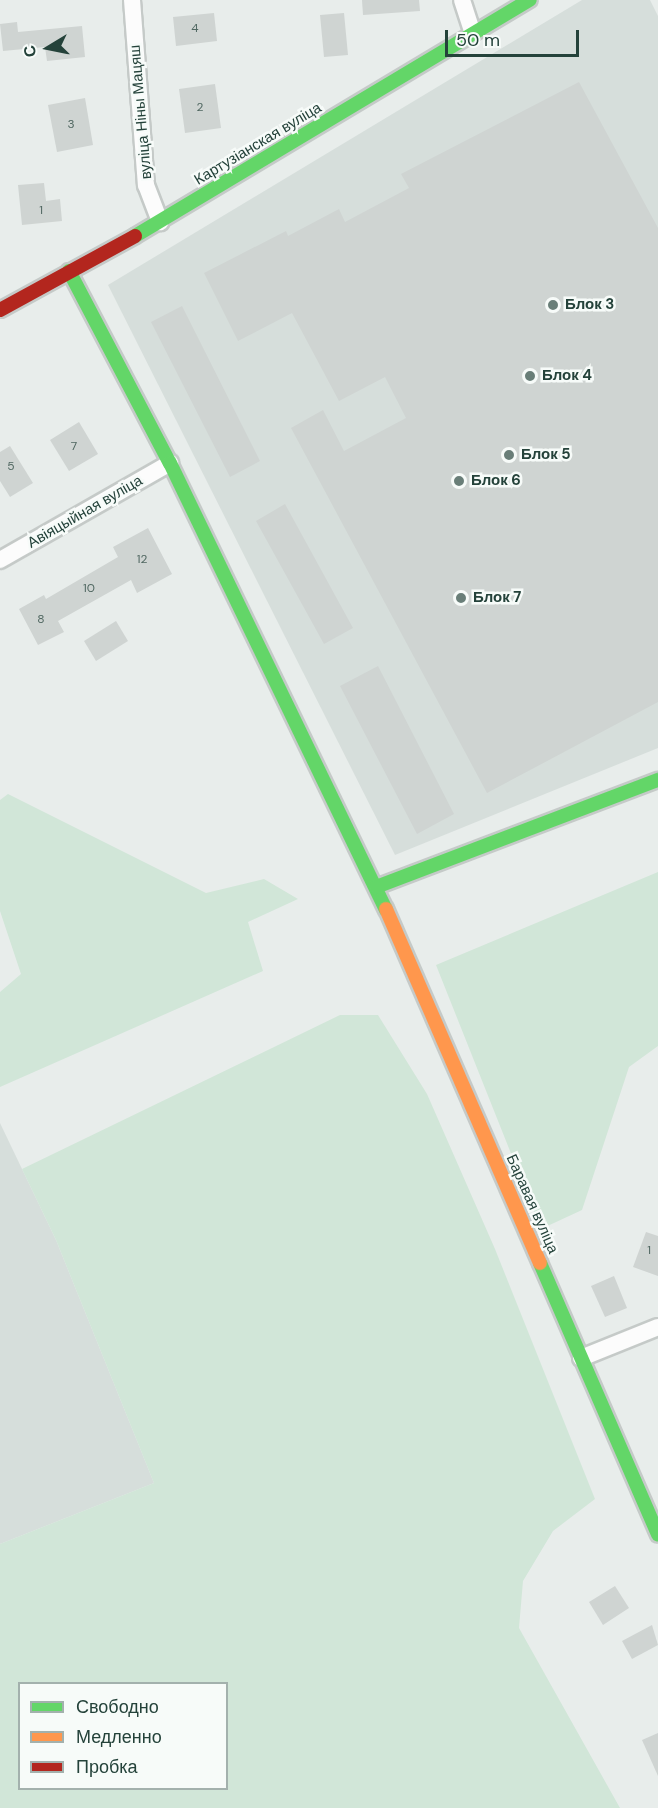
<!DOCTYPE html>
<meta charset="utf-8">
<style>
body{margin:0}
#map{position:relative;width:658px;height:1808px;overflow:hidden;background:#e8edeb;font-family:"DM Sans",sans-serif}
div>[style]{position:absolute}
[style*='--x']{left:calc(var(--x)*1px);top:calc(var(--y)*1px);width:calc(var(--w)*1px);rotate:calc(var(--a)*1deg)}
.built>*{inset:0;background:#d6dedb}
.green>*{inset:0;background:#d1e6d8}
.building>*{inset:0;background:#cfd4d2}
.roads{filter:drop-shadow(2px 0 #c5cac8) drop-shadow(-2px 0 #c5cac8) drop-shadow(0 2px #c5cac8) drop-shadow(0 -2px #c5cac8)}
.street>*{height:16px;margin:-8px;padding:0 8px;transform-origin:8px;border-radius:8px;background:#fcfcfc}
.fast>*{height:14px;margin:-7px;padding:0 7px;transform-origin:7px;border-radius:7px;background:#63d668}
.slow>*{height:14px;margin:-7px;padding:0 7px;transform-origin:7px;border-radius:7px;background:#ff974d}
.jam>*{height:14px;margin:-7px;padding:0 7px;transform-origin:7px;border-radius:7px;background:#b3261e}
.dots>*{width:16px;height:16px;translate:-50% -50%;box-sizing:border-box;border:3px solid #f7fbf9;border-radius:50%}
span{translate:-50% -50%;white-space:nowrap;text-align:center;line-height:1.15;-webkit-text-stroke:5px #f7fbf9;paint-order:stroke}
.number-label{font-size:12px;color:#506761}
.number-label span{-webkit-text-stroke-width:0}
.street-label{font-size:15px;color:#24423a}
.poi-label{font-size:15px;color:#24423a;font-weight:700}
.left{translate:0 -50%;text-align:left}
.legend{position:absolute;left:18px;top:1682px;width:210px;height:108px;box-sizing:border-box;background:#f7fbf9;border:2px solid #a3b1ad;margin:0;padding:8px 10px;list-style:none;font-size:18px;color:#24423a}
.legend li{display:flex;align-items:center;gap:12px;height:30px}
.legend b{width:30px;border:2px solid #a3b1ad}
.north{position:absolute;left:18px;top:18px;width:60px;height:60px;-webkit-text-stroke:4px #f7fbf9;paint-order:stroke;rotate:260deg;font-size:16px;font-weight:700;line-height:24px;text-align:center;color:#24423a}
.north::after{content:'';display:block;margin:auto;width:21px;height:27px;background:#24423a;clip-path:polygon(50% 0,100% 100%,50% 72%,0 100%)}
.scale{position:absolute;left:445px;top:30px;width:134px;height:27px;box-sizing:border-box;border:3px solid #24423a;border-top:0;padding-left:8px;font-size:18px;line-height:21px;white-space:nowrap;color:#24423a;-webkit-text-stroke:4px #f7fbf9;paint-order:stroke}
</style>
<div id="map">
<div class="built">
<div style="clip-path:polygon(582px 0,650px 0,658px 16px,658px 748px,395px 855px,108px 285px)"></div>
<div style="clip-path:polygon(0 1123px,56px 1240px,154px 1483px,0 1544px)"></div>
</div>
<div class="green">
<div style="clip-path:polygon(8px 794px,206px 893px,264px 879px,298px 899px,248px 922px,263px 971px,0 1087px,0 992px,21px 974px,0 911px,0 800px)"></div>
<div style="clip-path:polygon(658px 872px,658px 1046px,629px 1067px,582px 1210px,541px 1229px,436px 965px)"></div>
<div style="clip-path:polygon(evenodd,340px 1015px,378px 1015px,427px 1094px,495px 1249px,595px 1499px,553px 1531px,523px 1581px,519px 1628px,620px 1808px,0 1808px,0 1544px,154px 1483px,56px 1240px,22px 1169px,340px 1015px,20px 1684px,226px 1684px,226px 1788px,20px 1788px,20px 1684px)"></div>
</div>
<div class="building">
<div style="clip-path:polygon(362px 0,419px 0,420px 11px,363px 15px)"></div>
<div style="clip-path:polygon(214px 13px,217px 41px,176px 46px,173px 17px)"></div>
<div style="clip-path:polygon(344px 13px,348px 55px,324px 57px,320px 15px)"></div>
<div style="clip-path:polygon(17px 22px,18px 32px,82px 26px,85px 57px,47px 61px,45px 47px,3px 51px,0 24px)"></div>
<div style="clip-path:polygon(579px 82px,658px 228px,658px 702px,487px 793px,291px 428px,323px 410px,344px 451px,406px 418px,385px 377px,339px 401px,292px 313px,238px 341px,204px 273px,286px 231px,288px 236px,339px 209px,345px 222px,409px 188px,401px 174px)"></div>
<div style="clip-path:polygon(215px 84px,221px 128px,185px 133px,179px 89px)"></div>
<div style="clip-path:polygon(85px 98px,93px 145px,57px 152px,48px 105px)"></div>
<div style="clip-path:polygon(44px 183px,46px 201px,60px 199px,62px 221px,22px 225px,18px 185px)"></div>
<div style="clip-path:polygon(182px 306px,260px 461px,230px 477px,151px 322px)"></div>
<div style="clip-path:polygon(79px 422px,98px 454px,69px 471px,50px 440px)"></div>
<div style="clip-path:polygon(10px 446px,33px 483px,10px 497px,0 481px,0 452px)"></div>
<div style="clip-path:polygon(285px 504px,353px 628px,324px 644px,256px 521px)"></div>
<div style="clip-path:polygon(148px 528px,172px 574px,137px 593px,131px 580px,58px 621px,64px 632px,38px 645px,19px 609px,44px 595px,46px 599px,118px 557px,113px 547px)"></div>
<div style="clip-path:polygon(116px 621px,128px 641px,96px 661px,84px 641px)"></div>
<div style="clip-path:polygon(378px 666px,454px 814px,417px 834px,340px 686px)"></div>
<div style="clip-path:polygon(646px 1232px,658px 1236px,658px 1276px,633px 1267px)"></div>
<div style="clip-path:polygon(614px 1276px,627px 1308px,605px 1317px,591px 1286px)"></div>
<div style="clip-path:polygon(615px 1586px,629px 1608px,603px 1625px,589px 1602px)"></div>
<div style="clip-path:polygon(652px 1625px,658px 1645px,632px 1659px,622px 1641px)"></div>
<div style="clip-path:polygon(658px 1733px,658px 1776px,642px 1740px)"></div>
</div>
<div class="roads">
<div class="street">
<div style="--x:132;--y:0;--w:186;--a:85.7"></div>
<div style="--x:146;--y:185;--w:40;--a:69"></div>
<div style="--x:462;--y:0;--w:35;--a:72"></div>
<div style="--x:0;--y:560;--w:196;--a:-29.7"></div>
<div style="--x:581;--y:1358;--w:83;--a:-21.9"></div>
</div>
<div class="fast">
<div style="--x:135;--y:236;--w:460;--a:-30.9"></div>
<div style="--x:69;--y:271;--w:217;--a:62.3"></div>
<div style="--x:170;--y:463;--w:496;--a:64.2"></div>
<div style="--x:376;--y:887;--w:302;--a:-20.8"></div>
<div style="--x:540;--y:1263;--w:296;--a:66.5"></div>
</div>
<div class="slow">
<div style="--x:386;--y:909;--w:386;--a:66.5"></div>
</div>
<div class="jam">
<div style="--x:0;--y:310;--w:154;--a:-28.7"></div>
</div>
</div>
<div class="dots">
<div style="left:553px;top:305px;background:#697e78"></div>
<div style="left:530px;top:376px;background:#697e78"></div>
<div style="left:509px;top:455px;background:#697e78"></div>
<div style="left:459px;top:481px;background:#697e78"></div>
<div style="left:461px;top:598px;background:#697e78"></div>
</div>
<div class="number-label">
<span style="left:195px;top:29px">4</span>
<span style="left:200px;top:108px">2</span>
<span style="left:71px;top:125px">3</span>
<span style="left:41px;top:211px">1</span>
<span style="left:74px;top:447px">7</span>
<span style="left:11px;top:467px">5</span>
<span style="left:142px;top:560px">12</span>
<span style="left:89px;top:589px">10</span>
<span style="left:41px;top:620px">8</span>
<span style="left:649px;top:1251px">1</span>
</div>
<div class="street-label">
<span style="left:141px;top:112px;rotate:-95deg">вуліца Ніны Мацяш</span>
<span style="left:258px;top:144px;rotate:-31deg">Картузіанская вуліца</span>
<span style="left:85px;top:512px;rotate:-30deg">Авіяцыйная вуліца</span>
<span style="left:532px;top:1204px;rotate:66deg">Баравая вуліца</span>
</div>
<div class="poi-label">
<span class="left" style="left:565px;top:305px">Блок 3</span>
<span class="left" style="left:542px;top:376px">Блок 4</span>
<span class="left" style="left:521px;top:455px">Блок 5</span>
<span class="left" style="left:471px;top:481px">Блок 6</span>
<span class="left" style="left:473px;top:598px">Блок 7</span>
</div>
<ul class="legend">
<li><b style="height:8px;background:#63d668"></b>Свободно</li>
<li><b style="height:8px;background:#ff974d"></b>Медленно</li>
<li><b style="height:8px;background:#b3261e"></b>Пробка</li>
</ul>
<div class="north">С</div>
<div class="scale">50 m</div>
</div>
